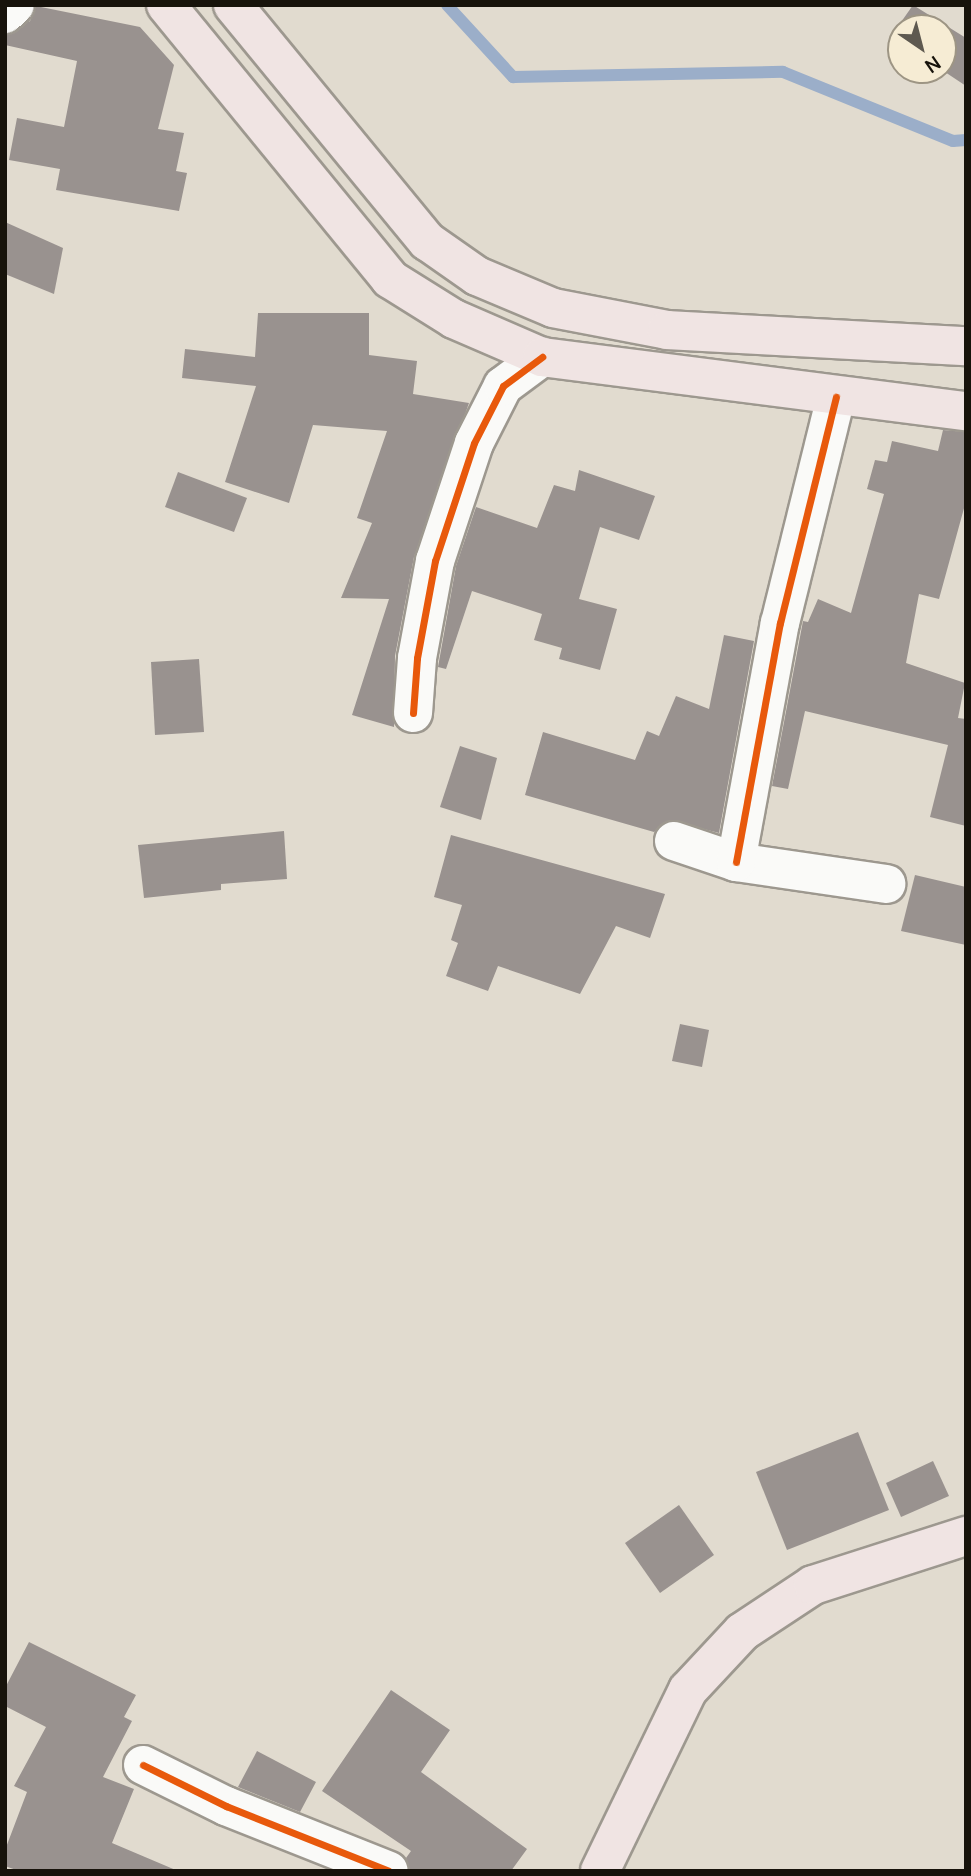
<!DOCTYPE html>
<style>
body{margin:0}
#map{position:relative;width:971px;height:1876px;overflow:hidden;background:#e1dbcf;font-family:Manrope,sans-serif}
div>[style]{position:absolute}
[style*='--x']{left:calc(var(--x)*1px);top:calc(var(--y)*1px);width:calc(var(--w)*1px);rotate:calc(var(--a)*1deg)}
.stream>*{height:12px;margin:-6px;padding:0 6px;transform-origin:6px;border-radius:6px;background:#9baec9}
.building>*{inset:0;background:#99928f}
.roads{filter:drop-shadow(2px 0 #9d988f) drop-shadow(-2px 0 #9d988f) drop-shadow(0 2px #9d988f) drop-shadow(0 -2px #9d988f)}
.minor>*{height:38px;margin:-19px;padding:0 19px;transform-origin:19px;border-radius:19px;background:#fafaf8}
.major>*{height:38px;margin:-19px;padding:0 19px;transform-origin:19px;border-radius:19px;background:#f0e4e3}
.cycleway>*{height:7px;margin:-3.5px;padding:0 3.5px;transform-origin:3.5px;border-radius:3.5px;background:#e8590c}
span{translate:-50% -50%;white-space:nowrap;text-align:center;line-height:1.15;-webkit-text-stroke:7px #f6ecd4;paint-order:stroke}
.frame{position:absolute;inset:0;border:7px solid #17130b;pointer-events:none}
.north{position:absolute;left:887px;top:14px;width:70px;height:70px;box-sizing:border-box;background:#f6ecd4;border:2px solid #9d9584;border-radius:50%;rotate:145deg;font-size:19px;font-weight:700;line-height:28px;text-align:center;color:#17130b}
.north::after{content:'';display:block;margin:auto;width:24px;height:32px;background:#5e5950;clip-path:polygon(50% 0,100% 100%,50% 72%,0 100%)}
</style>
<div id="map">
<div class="stream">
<div style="--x:447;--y:5;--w:98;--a:47.5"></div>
<div style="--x:513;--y:77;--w:270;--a:-1.1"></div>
<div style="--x:783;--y:72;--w:183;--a:22.1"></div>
<div style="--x:953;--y:141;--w:13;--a:-4"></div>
</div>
<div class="building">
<div style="clip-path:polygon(913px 5px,966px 38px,966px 86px,942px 70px,943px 28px,901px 28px,901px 41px,892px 35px)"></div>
<div style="clip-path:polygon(36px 6px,140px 27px,174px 65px,158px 129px,184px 133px,176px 171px,187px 173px,179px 211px,56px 190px,60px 169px,9px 160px,17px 118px,64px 127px,77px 61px,5px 45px,5px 35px,30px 21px)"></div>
<div style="clip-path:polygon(5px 222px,63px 248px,54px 294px,5px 274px)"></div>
<div style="clip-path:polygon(258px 313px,369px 313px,369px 355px,417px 361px,413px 394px,469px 403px,414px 557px,395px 656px,394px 727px,352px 715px,389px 599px,341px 598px,372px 523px,357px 518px,387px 431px,313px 425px,289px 503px,225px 482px,256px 386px,182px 378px,185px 349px,255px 357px)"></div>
<div style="clip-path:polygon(943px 430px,966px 432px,966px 501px,939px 599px,919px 594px,906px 663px,965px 683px,958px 718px,966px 719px,966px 826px,930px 817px,948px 745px,805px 711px,788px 789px,772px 786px,803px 621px,808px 622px,818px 599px,851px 613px,884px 494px,867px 489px,875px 460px,887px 462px,892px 441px,938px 451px)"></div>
<div style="clip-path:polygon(579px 470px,655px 496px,639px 540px,600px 527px,579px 599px,617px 609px,600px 670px,559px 659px,562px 648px,534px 640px,542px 614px,472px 591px,446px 669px,438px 667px,456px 566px,476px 507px,537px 528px,554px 485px,575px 491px)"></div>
<div style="clip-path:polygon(178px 472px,247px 498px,234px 532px,165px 507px)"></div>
<div style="clip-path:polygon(724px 635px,754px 641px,719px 833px,670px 820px,654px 832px,525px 795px,543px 732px,635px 760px,647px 731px,659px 736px,676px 696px,709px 709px)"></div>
<div style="clip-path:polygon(199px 659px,204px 732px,155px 735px,151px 662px)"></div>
<div style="clip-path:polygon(460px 746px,497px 758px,481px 820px,440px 807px)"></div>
<div style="clip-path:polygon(284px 831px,287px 879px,221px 884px,221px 890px,144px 898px,138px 845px)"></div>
<div style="clip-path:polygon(451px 835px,665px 894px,650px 938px,616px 926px,580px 994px,498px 966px,488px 991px,446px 976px,458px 943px,451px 940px,462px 905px,434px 897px)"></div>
<div style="clip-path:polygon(915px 875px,966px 887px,966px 945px,901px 931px)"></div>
<div style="clip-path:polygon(680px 1024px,709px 1030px,702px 1067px,672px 1061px)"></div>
<div style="clip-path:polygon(858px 1432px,889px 1510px,787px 1550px,756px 1472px)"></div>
<div style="clip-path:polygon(933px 1461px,949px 1496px,901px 1517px,886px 1483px)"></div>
<div style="clip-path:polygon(679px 1505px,714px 1555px,660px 1593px,625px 1543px)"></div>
<div style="clip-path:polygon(29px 1642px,136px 1695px,124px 1717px,132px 1721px,103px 1777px,134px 1789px,112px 1843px,178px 1871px,19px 1871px,5px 1866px,5px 1850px,27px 1792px,14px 1786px,46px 1727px,5px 1706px,5px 1688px)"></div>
<div style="clip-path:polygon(391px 1690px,450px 1730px,421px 1772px,527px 1849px,511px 1871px,410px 1871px,406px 1858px,411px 1851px,322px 1791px)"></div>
<div style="clip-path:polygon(257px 1751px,316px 1782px,300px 1812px,238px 1787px)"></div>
</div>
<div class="roads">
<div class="minor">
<div style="--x:5;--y:14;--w:13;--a:-42"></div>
<div style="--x:413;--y:713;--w:55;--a:-85.8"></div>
<div style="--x:417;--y:658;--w:99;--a:-79.5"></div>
<div style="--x:435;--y:561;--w:124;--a:-71.7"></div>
<div style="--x:474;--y:443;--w:64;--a:-63"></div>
<div style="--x:503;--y:386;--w:49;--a:-36.6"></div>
<div style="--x:674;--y:841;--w:65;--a:18.7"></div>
<div style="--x:736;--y:862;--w:152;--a:8.3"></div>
<div style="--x:736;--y:862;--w:243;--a:-79.6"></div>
<div style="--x:780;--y:623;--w:233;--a:-76.1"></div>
<div style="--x:143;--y:1765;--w:93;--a:26.3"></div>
<div style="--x:226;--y:1806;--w:175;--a:21.7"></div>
</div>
<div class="major">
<div style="--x:166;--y:5;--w:354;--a:50.7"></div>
<div style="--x:390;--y:279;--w:75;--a:32"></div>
<div style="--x:454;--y:319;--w:96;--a:23.4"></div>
<div style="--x:542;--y:357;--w:427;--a:7.3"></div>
<div style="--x:233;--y:5;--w:306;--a:50.6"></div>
<div style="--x:427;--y:241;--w:61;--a:35"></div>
<div style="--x:477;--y:276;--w:82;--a:22.8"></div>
<div style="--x:553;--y:308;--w:116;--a:10.9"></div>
<div style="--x:667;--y:330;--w:299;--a:3.1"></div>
<div style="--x:600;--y:1871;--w:201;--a:-64.1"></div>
<div style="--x:688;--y:1690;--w:79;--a:-47"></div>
<div style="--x:742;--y:1632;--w:85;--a:-33.5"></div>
<div style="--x:813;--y:1585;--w:161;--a:-17.8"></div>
</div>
</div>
<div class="cycleway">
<div style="--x:413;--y:713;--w:55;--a:-85.8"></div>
<div style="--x:417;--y:658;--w:99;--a:-79.5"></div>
<div style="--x:435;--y:561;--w:124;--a:-71.7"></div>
<div style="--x:474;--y:443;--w:64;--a:-63"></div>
<div style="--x:503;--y:386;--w:49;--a:-36.6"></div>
<div style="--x:736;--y:862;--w:243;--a:-79.6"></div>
<div style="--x:780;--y:623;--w:233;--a:-76.1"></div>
<div style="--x:143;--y:1765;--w:93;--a:26.3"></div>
<div style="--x:226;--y:1806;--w:175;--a:21.7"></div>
</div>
<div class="frame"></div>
<div class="north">N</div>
</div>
